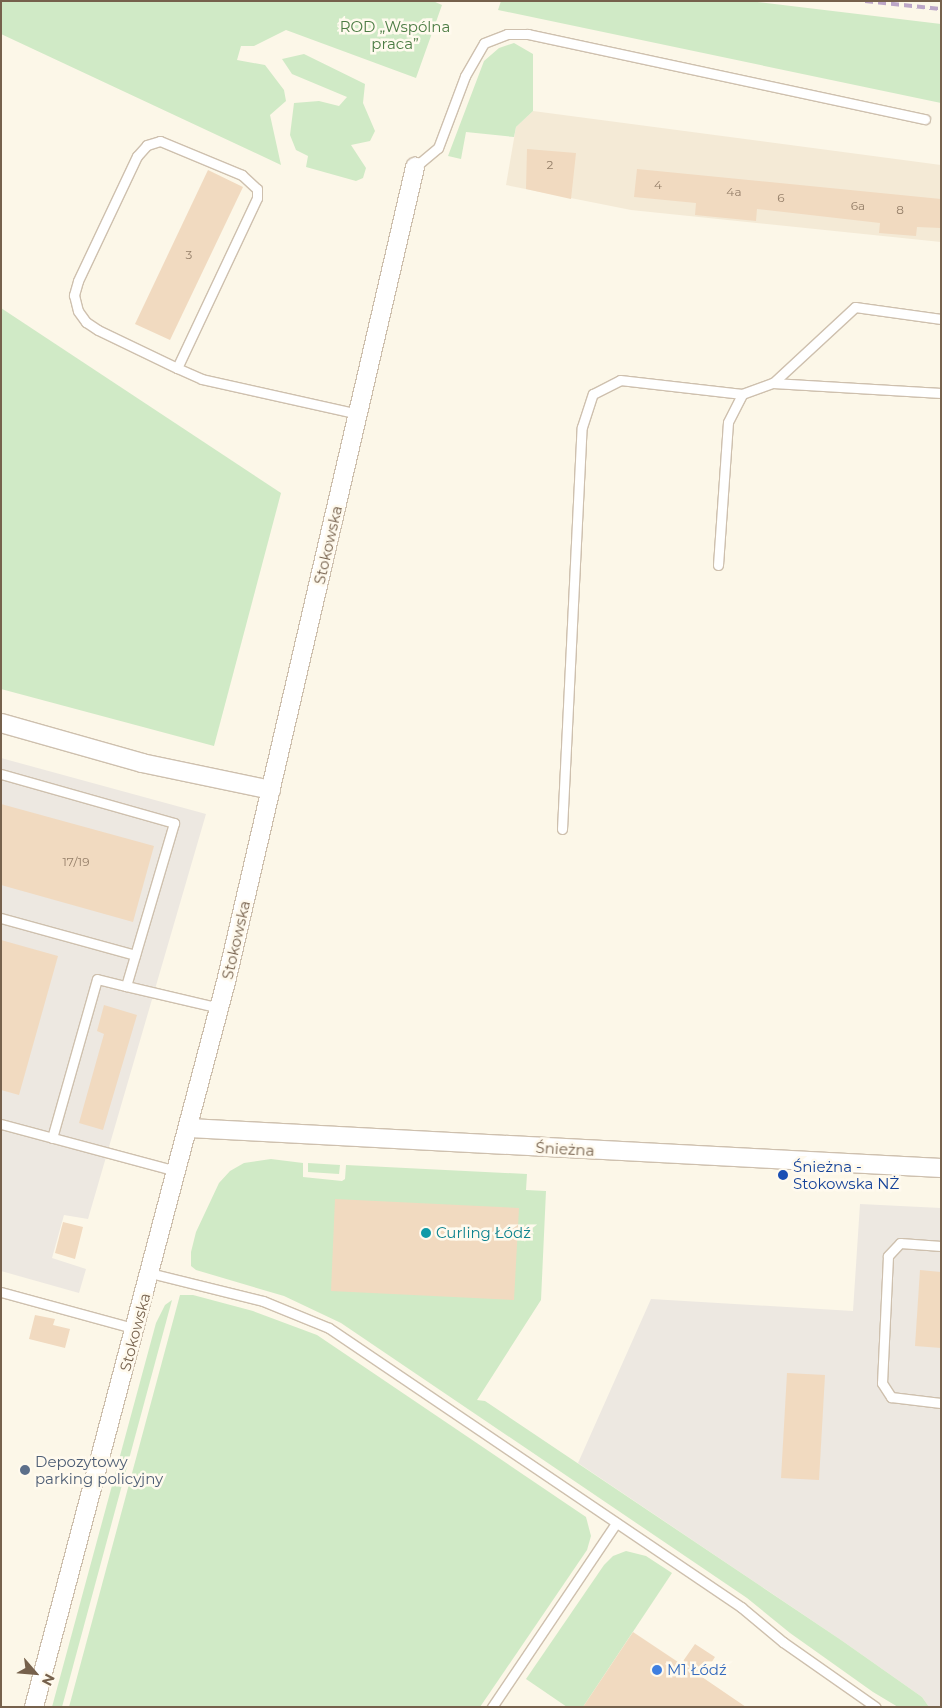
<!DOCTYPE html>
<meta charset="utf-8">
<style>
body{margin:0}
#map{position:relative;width:942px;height:1708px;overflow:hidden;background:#fcf7e8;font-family:Montserrat,sans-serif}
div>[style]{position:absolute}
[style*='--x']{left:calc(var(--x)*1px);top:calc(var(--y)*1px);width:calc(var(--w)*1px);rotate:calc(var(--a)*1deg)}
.residential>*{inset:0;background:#f4ead6}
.industrial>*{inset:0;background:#ede8e1}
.green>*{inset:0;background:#d0eac6}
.building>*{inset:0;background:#f1dac0}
.roads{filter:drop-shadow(1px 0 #cec0ae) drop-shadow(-1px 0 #cec0ae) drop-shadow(0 1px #cec0ae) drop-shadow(0 -1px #cec0ae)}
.service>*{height:9px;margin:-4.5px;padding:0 4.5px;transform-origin:4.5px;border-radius:4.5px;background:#fff}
.minor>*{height:18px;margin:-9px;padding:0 9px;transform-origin:9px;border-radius:9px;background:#fff}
.rail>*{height:4px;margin-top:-2px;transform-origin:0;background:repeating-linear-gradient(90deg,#bca6c7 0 8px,transparent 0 13px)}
.dots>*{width:14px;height:14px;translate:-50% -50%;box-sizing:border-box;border:2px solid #fffaee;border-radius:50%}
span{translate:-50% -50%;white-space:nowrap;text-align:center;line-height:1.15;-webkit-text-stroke:5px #fffaee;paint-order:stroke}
.number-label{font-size:12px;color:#957f69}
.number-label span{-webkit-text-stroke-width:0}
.park-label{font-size:15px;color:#4c7c44}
.street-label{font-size:15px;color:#76614c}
.transit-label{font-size:15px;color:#164399}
.left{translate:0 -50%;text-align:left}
.culture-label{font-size:15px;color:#0d838f}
.service-label{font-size:15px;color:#4e5e75}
.shop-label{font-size:15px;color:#366cbe}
.frame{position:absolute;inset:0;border:2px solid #76614c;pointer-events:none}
.north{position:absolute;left:10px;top:1648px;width:50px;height:50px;-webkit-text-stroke:4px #fffaee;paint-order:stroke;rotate:117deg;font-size:14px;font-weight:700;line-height:20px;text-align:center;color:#76614c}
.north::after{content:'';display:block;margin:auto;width:18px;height:22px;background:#76614c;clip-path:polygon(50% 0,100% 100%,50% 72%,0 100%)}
</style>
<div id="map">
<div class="residential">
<div style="clip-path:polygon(533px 111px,941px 165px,941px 242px,631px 210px,506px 185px,516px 127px)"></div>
</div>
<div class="industrial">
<div style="clip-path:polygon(1px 758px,206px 814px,88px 1219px,64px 1215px,52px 1258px,86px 1269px,79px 1293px,1px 1271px)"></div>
<div style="clip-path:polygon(860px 1204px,941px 1208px,941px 1707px,929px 1707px,922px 1697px,841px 1640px,578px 1463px,651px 1299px,853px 1311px)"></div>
</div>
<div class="green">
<div style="clip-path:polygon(1px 1px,433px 1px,442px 5px,416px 78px,286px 30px,254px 46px,241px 46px,237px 60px,265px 65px,284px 90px,286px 101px,270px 115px,281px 165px,1px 34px)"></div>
<div style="clip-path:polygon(501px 1px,749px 1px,941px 24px,941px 103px,498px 10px)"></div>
<div style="clip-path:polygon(514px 43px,533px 54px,533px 111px,516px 127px,514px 137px,466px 132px,461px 159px,448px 156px,484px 61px,499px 48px)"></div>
<div style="clip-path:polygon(304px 54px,365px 84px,363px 103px,375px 131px,370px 141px,351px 145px,366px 168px,363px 178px,356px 181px,306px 167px,308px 156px,296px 150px,290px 135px,294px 103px,319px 101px,339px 106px,347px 97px,292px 74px,282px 59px)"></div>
<div style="clip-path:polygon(1px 308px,281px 493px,214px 746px,1px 689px)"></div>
<div style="clip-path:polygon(271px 1159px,303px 1163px,303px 1177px,342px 1181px,345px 1179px,346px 1165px,527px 1174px,526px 1190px,546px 1191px,541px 1300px,477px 1400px,485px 1401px,841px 1640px,922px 1697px,929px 1707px,898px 1707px,873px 1692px,790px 1633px,747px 1598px,341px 1323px,284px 1296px,196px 1270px,191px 1266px,191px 1252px,196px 1232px,219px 1183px,230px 1171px,244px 1163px)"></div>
<div style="clip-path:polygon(308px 1163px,340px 1165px,339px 1174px,308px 1172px)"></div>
<div style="clip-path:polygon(180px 1295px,193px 1295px,253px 1311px,317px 1335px,586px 1517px,591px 1536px,587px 1550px,480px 1707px,69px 1707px)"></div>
<div style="clip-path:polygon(172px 1300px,62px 1707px,52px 1707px,156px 1323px,165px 1305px)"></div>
<div style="clip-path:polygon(626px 1551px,646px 1556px,672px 1573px,583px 1707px,567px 1707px,526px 1679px,604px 1565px,613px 1556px)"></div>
</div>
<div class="building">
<div style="clip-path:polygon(527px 149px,576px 153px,571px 199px,526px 189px)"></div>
<div style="clip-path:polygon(637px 169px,941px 199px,941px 228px,917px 227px,916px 236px,879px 233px,880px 223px,757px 209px,756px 221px,695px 215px,696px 203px,634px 197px)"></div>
<div style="clip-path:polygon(208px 170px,243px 187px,170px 340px,135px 324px)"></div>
<div style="clip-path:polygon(1px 804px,154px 846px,133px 922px,1px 885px)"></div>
<div style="clip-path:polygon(1px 940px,58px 956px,19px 1095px,1px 1090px)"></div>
<div style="clip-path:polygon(104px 1005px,137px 1015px,103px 1130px,79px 1123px,104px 1034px,97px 1031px)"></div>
<div style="clip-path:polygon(335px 1199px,519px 1208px,514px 1300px,331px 1291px)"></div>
<div style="clip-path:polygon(63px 1222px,83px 1227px,75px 1259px,55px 1253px)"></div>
<div style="clip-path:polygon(920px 1270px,941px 1272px,941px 1348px,915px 1346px)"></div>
<div style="clip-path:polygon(35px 1315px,55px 1319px,53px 1325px,70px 1329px,65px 1348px,29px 1339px)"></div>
<div style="clip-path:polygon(787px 1373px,825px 1375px,819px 1480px,781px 1478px)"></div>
<div style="clip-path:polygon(633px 1632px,681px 1664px,695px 1644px,715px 1657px,702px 1677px,746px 1707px,583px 1707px)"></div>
</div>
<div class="roads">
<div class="service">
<div style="--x:415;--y:167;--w:30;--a:-40"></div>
<div style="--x:438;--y:148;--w:77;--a:-69.4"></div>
<div style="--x:465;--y:76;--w:38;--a:-60"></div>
<div style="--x:484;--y:43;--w:25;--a:-21"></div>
<div style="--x:507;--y:34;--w:21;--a:0"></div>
<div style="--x:528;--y:34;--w:406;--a:12.1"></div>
<div style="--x:177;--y:368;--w:188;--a:-64.8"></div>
<div style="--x:257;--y:198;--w:9;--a:-90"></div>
<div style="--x:257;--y:189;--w:21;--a:-137"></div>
<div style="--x:242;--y:175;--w:89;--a:-157.5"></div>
<div style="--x:160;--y:141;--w:14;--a:163"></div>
<div style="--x:147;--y:145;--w:15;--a:132"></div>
<div style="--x:137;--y:156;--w:138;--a:115.3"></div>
<div style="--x:78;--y:281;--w:15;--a:106"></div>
<div style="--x:74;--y:295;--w:16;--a:76"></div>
<div style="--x:78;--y:311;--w:14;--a:54"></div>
<div style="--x:86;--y:322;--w:14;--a:34"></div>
<div style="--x:98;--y:330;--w:88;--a:25.7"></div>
<div style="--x:177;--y:368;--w:27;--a:24"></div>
<div style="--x:202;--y:379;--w:160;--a:12.6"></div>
<div style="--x:773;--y:383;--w:112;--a:-42.8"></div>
<div style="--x:855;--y:307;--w:87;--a:7.9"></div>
<div style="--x:718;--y:565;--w:143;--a:-86"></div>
<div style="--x:728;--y:422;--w:31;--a:-63"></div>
<div style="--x:742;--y:394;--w:33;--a:-20"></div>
<div style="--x:773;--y:383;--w:168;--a:3.4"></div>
<div style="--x:1;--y:774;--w:180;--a:15.8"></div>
<div style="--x:174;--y:823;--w:170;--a:106.4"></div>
<div style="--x:126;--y:986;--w:97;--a:13.2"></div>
<div style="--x:562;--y:829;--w:402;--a:-87.2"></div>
<div style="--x:582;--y:427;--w:35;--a:-72"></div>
<div style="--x:593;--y:394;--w:30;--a:-27"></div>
<div style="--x:620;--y:380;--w:123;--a:6.5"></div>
<div style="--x:1;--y:918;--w:139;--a:15.4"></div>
<div style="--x:1;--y:1124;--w:182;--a:15"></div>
<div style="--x:52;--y:1138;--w:165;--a:-74.2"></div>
<div style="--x:97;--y:979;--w:30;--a:14"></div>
<div style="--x:941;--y:1246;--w:41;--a:-175.8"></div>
<div style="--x:900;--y:1243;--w:18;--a:133"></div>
<div style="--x:888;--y:1256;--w:127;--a:92.7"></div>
<div style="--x:882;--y:1383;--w:17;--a:57"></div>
<div style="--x:891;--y:1397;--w:50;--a:6.8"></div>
<div style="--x:150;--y:1273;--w:116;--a:13.9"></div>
<div style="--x:263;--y:1301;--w:71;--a:22.2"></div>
<div style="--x:329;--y:1328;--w:498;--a:34.1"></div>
<div style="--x:741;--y:1607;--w:55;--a:39.8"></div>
<div style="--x:783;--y:1642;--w:113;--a:35"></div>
<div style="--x:1;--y:1292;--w:140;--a:15.3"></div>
<div style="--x:492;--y:1707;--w:222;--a:-56"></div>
</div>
<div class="minor">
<div style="--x:1;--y:723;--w:147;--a:15.8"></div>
<div style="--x:142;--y:763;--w:132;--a:11.8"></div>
<div style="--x:189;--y:1128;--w:753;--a:3.04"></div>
<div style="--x:34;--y:1707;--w:750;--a:-75.17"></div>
<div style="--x:226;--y:982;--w:837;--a:-76.94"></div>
</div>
</div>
<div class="rail">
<div style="--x:865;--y:1;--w:76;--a:6"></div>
</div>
<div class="dots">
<div style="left:783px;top:1175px;background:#1a4fb4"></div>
<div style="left:426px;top:1233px;background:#0f9aa8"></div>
<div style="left:25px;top:1470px;background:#5c6f8a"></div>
<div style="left:657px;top:1670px;background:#3f7fe0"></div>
</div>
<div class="number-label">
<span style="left:550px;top:165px">2</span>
<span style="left:658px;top:185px">4</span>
<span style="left:734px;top:192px">4a</span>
<span style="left:781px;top:198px">6</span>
<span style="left:858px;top:206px">6a</span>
<span style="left:900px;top:210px">8</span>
<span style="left:189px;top:255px">3</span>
<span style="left:76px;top:862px">17/19</span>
</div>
<div class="park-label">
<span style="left:395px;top:35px">ROD „Wspólna<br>praca”</span>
</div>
<div class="street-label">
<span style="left:328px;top:545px;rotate:-77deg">Stokowska</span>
<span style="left:236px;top:940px;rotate:-77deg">Stokowska</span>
<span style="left:565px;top:1149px;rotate:3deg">Śnieżna</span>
<span style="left:135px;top:1332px;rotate:-75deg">Stokowska</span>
</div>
<div class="transit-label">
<span class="left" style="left:793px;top:1175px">Śnieżna -<br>Stokowska NŻ</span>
</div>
<div class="culture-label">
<span class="left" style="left:436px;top:1233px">Curling Łódź</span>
</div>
<div class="service-label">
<span class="left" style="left:35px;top:1470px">Depozytowy<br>parking policyjny</span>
</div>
<div class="shop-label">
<span class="left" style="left:667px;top:1670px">M1 Łódź</span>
</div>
<div class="frame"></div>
<div class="north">N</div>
</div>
